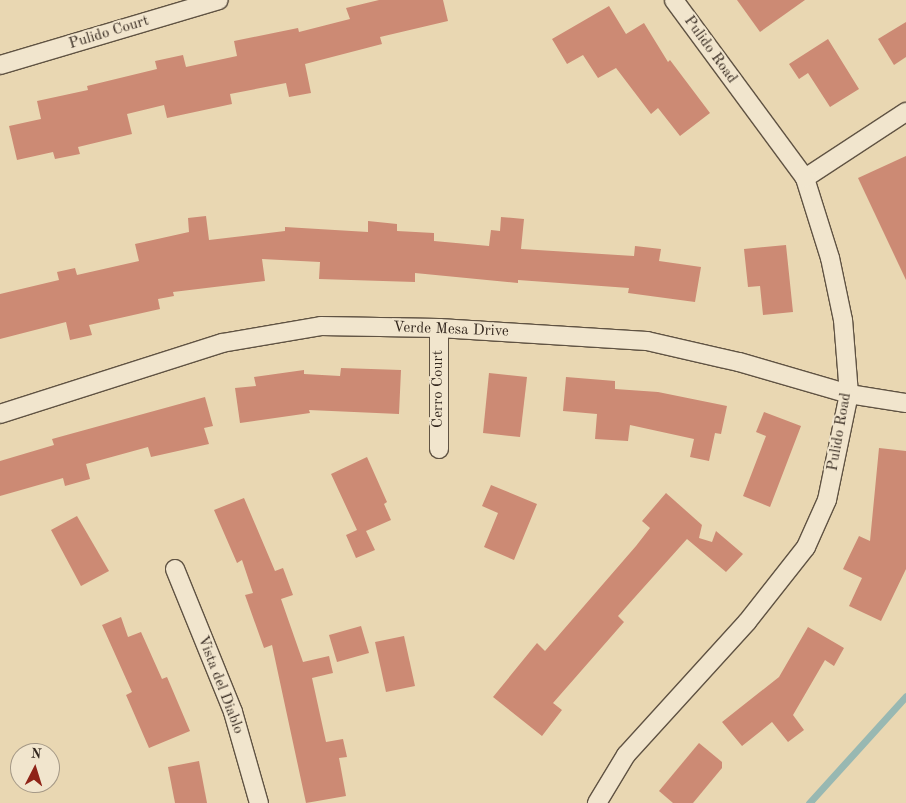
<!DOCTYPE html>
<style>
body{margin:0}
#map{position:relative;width:906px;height:803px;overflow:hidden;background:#e9d7b2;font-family:"Old Standard TT",serif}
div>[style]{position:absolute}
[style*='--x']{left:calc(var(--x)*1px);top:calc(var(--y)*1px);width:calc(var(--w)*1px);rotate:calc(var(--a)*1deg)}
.stream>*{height:7px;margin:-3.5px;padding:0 3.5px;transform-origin:3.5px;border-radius:3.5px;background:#98b8b2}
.building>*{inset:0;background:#cc8a74}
.roads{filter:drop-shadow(1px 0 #605343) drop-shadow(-1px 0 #605343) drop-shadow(0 1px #605343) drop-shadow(0 -1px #605343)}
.minor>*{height:18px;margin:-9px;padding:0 9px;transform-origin:9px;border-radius:9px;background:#f1e5cd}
span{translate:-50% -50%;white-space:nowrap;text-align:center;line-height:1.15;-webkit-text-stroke:4px #f1e5cd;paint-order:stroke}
.street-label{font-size:15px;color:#33271e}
.north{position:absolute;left:10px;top:743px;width:50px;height:50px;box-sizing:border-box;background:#f1e5cd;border:1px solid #a59987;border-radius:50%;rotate:5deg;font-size:14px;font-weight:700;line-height:20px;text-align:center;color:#33271e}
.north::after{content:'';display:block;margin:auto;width:18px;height:22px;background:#8f2418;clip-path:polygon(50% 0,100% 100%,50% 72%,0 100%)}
</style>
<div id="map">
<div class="stream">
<div style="--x:809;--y:803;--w:144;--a:-47.8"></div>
</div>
<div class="building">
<div style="clip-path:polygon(379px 0,443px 0,448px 21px,380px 37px,382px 44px,305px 64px,311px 93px,289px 97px,286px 83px,230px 94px,232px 104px,167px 118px,164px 105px,127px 114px,132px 134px,78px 147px,80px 154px,55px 159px,53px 152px,17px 160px,9px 126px,41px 119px,37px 101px,88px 90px,87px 86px,157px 69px,155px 61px,183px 55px,186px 67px,237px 56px,234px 41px,298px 28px,299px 32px,350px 19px,346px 8px)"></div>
<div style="clip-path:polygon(737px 0,805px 0,760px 32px)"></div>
<div style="clip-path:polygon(609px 6px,626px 34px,644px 23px,668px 62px,670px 60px,710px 113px,680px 136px,658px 108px,651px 114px,616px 68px,598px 78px,583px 55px,567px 64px,552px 39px)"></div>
<div style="clip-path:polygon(906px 22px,906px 57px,894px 65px,878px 39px)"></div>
<div style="clip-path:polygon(828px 39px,859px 89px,830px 107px,808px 73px,799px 79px,789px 64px)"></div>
<div style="clip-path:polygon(906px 156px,906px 280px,858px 178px)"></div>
<div style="clip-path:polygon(206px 216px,209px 240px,285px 231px,285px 227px,368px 232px,368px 221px,397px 224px,397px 231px,434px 233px,434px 241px,489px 246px,491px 230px,500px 231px,501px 217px,524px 219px,521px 249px,634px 256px,635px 246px,661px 249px,659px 261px,701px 267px,695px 302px,628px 293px,629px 288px,518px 280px,518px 283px,415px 273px,415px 282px,319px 279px,320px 262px,262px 259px,265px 281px,173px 292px,174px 296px,158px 299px,160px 309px,89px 325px,92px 335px,70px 340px,66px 322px,0 339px,0 294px,59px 280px,57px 272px,75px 268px,77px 275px,139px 261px,135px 244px,189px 232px,188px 218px)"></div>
<div style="clip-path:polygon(786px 245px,793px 312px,763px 315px,760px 286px,748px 287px,744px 249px)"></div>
<div style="clip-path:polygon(341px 368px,401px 370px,399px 414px,309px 410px,310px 413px,240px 423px,235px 388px,256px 386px,254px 377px,304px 370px,304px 374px,340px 376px)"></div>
<div style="clip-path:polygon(489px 373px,527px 377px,520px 437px,483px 433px)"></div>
<div style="clip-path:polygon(566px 377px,615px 381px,615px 389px,658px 392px,727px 406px,721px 434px,715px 433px,709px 461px,690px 457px,694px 439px,630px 425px,628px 441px,595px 439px,597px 414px,563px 411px)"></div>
<div style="clip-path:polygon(205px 397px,213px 426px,204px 428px,209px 444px,151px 457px,148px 447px,86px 464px,90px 479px,65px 486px,63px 478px,0 496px,0 461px,54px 445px,52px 439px)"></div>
<div style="clip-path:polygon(764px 412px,801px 426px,770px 507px,743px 496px,766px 436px,756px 432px)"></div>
<div style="clip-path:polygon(879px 448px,906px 451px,906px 569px,881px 621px,849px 606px,862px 578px,843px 569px,859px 536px,870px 541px)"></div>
<div style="clip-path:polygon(367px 457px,387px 502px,384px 504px,391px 520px,366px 531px,375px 550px,356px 558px,346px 535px,357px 530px,331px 474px)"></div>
<div style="clip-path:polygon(491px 485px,537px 504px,514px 560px,484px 547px,498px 513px,482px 506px)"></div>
<div style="clip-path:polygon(666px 493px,702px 525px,699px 538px,712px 542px,716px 531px,743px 554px,726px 572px,687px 539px,618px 616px,624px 622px,553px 703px,562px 710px,542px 736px,493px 697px,537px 643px,545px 651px,636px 546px,650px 528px,642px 521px)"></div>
<div style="clip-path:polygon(244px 498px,275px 571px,283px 568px,293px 595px,281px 599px,303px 662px,329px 656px,333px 673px,312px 678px,326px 742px,343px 739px,347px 757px,339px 758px,346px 796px,306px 803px,272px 645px,264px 648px,245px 595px,253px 593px,242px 560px,237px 563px,214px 510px)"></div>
<div style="clip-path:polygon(77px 516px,109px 571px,81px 586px,51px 530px)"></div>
<div style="clip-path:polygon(121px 617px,128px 637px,141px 632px,162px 679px,167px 677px,190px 731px,149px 748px,126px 695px,132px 692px,102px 625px)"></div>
<div style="clip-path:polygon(361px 626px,369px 653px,337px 662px,329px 635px)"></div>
<div style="clip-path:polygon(808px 627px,844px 648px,834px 666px,825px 660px,793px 715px,804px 730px,788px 742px,772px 722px,742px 746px,722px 722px,779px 677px)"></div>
<div style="clip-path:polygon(404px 636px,415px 686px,386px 692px,375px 642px)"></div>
<div style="clip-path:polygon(699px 743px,722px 762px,722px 768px,693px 803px,673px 803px,659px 791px)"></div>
<div style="clip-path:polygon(199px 761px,207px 803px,175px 803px,168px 767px)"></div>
</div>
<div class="roads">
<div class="minor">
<div style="--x:0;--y:65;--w:228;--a:-16.5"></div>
<div style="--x:805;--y:178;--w:121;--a:-33.2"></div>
<div style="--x:439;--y:328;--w:121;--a:90"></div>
<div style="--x:0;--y:414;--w:233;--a:-17.7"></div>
<div style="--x:222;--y:343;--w:100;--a:-9.7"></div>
<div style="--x:321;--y:326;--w:118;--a:1"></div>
<div style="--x:439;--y:328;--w:208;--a:3.6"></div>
<div style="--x:647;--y:341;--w:94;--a:12.9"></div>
<div style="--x:739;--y:362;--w:115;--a:16.2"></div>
<div style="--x:849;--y:394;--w:58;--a:9"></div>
<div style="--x:175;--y:569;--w:154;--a:67.9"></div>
<div style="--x:233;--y:712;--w:95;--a:74.1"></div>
<div style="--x:597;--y:803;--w:56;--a:-58.9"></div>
<div style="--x:626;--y:755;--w:180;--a:-47.7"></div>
<div style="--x:747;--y:622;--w:95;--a:-51.8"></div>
<div style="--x:806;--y:547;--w:51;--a:-65.9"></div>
<div style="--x:827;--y:500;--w:108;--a:-78.3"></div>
<div style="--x:849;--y:394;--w:74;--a:-94.6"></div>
<div style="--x:843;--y:320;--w:63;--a:-101.8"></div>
<div style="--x:830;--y:258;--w:84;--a:-107.4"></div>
<div style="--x:805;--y:178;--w:221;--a:-126.4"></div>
</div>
</div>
<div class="street-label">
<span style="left:109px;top:33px;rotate:-17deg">Pulido Court</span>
<span style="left:710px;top:50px;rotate:54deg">Pulido Road</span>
<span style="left:451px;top:330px;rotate:2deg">Verde Mesa Drive</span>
<span style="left:439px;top:389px;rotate:-90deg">Cerro Court</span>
<span style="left:840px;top:432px;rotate:-80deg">Pulido Road</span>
<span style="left:220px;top:685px;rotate:69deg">Vista del Diablo</span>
</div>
<div class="north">N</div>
</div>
